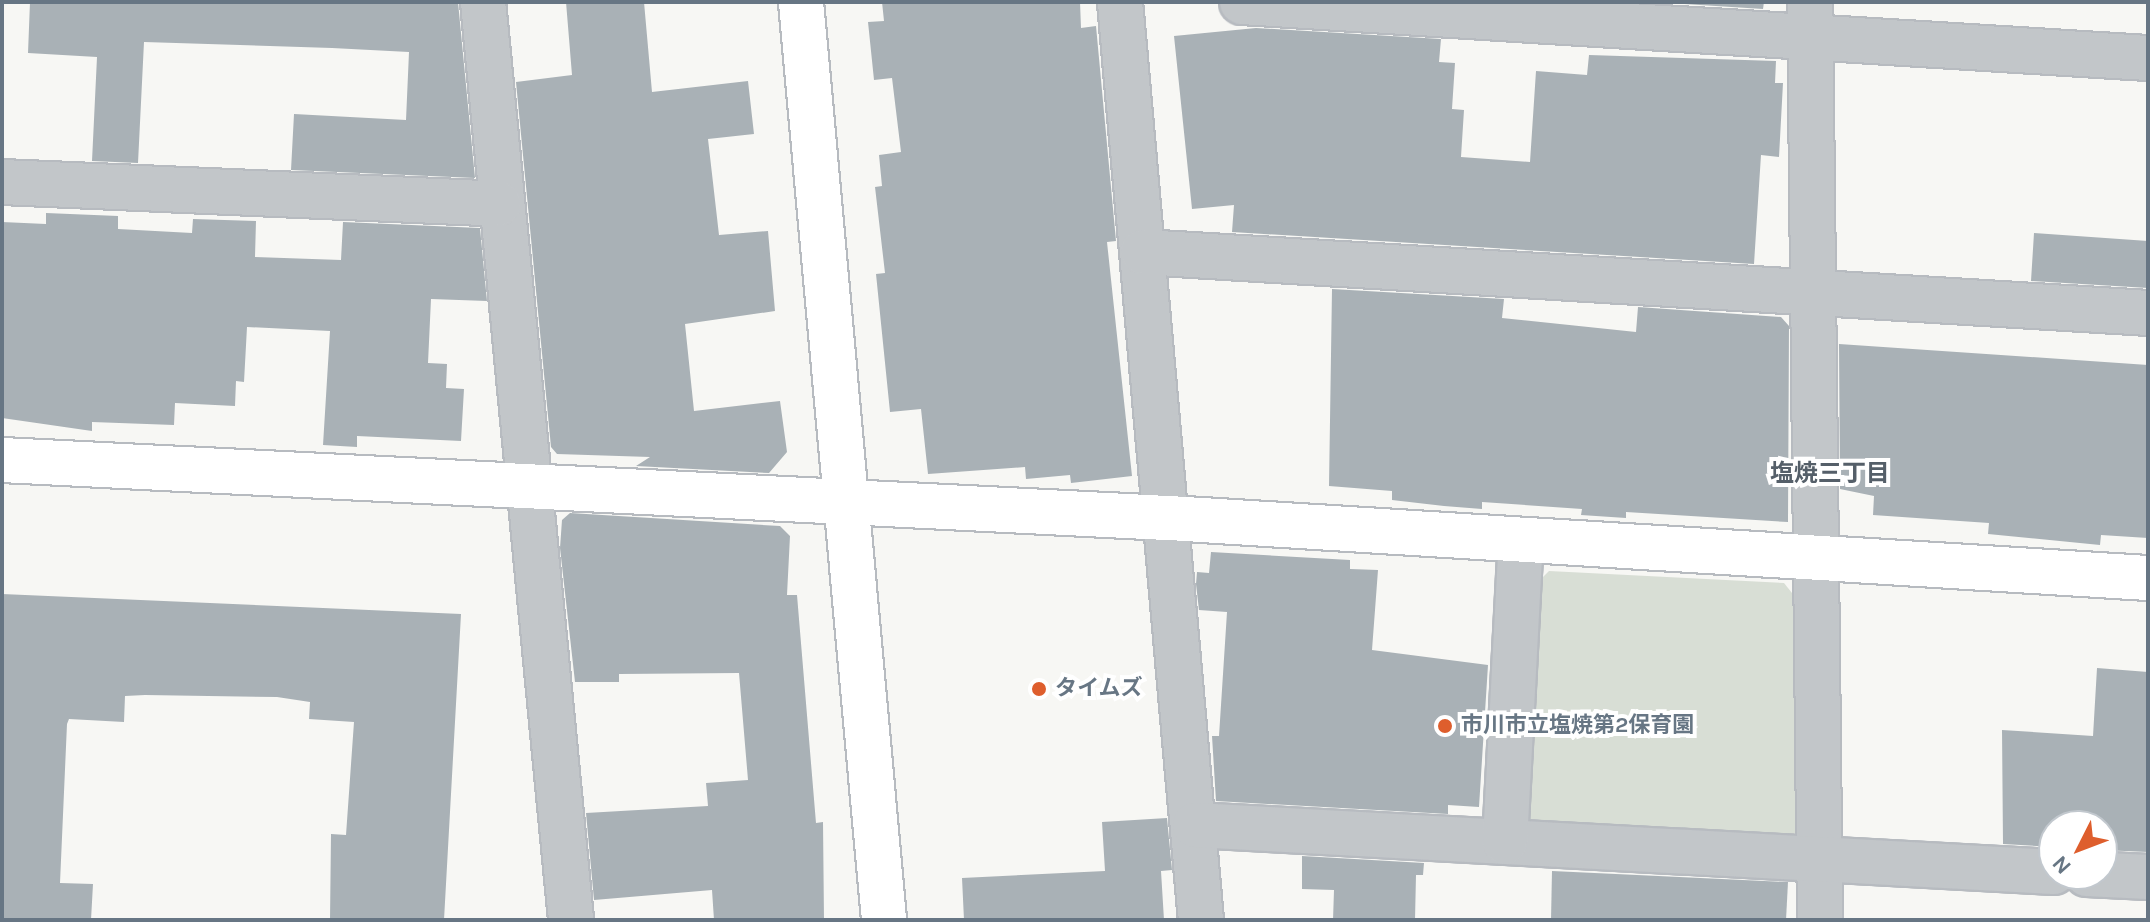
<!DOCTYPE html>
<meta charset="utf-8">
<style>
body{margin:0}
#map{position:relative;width:2150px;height:922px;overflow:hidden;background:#f7f7f4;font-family:Karla,"Noto Sans JP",sans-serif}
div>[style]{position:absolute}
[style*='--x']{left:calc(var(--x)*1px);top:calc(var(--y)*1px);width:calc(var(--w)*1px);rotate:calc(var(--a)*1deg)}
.green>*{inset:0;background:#d8ded5}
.building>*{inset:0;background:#a9b1b6}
.roads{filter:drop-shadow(2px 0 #b7bbc0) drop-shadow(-2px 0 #b7bbc0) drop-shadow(0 2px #b7bbc0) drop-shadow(0 -2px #b7bbc0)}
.street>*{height:44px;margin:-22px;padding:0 22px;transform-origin:22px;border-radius:22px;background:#c2c6c9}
.secondary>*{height:44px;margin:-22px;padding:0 22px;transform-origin:22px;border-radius:22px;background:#fff}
.dots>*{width:22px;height:22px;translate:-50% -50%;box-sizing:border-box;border:4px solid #fff;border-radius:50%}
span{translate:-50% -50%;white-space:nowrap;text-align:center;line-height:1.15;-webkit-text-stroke:8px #fff;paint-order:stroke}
.poi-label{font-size:22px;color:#677684;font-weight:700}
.left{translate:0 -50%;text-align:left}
.neighbourhood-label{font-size:24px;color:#555f69;font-weight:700}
.frame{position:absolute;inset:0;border:4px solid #677684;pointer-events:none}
.north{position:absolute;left:2038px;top:810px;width:80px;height:80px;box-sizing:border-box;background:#fff;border:2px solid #c2c8ce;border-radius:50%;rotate:228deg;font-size:22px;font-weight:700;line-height:32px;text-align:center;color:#677684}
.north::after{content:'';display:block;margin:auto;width:28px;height:36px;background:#de5e2d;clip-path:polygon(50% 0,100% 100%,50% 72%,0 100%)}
</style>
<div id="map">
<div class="green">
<div style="clip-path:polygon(1549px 571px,1784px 583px,1800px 603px,1801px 826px,1786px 843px,1534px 827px,1521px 814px,1534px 586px)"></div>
</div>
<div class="building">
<div style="clip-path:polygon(30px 2px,458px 2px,475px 178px,291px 170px,294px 114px,406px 120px,409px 52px,332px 48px,144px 42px,138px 163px,92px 161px,97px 57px,28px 53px)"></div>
<div style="clip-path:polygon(566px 2px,644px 2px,652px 92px,748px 81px,754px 134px,708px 139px,719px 235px,768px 231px,775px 311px,685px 324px,694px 411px,780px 401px,787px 452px,769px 473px,636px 466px,650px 457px,557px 454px,551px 447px,516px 82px,572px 75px)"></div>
<div style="clip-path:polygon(882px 2px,1080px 2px,1081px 28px,1096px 26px,1116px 241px,1107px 242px,1132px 476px,1071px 483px,1070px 475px,1026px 479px,1025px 467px,928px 474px,921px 409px,890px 412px,876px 274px,885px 273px,875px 187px,882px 186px,879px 155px,901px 152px,892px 78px,874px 80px,868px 22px,884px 21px)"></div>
<div style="clip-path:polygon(1653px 2px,1764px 2px,1763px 9px)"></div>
<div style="clip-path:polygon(1256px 28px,1441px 39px,1439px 62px,1455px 63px,1452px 109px,1464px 110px,1461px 157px,1530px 162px,1536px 71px,1587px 75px,1589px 55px,1776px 61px,1775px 83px,1783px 83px,1779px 157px,1761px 155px,1754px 264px,1232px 232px,1234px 205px,1192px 209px,1174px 36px)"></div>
<div style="clip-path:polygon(46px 213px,118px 216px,118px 229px,192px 233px,193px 219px,256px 221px,255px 257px,341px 260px,343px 222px,480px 228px,487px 301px,431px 299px,428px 363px,447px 364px,446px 388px,464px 389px,461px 441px,357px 436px,357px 447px,323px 445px,330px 331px,247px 327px,244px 382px,236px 381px,235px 406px,175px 403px,174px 425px,92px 422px,92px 431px,2px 418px,2px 222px,46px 224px)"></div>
<div style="clip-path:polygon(2034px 233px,2148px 241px,2148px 288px,2031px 281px)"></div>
<div style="clip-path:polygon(1332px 289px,1504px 299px,1502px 318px,1636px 332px,1638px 307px,1781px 317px,1789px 326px,1788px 522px,1626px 512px,1626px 518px,1581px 515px,1582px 509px,1482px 502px,1482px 509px,1444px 506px,1392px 500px,1392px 491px,1329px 486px)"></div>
<div style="clip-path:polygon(1839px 344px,2148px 365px,2148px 538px,2101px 535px,2100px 545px,1988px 534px,1989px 523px,1873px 515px,1874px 496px,1840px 489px)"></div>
<div style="clip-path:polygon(570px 513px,780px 526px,790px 536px,787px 595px,797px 595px,816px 823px,823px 822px,824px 920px,714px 920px,712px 890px,594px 900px,586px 813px,708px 806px,706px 783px,748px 780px,739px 673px,619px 674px,619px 682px,575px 682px,560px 548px,562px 520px)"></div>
<div style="clip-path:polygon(1211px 552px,1350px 560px,1350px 569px,1378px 570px,1372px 650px,1488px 665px,1479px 807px,1448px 805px,1448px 814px,1216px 801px,1212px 736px,1219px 736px,1227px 612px,1199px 610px,1196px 584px,1197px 572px,1209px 573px)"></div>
<div style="clip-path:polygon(2px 594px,461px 614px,444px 920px,330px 920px,331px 834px,346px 835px,354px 722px,309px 719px,310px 702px,277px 697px,145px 695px,125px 696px,124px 722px,69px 719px,67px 724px,60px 883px,93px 884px,91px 920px,2px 920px)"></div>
<div style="clip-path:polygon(2097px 668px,2148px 672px,2148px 852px,2102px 850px,2102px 826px,2054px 826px,2054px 847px,2003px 844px,2002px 730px,2093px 736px)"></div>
<div style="clip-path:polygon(1167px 818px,1172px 870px,1161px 871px,1164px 920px,964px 920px,962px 878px,1105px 871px,1102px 822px)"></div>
<div style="clip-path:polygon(1302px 856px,1424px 863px,1423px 875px,1416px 875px,1415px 920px,1333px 920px,1334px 890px,1302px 889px)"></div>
<div style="clip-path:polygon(1552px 871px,1788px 882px,1786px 920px,1551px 920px)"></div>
</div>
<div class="roads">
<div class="street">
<div style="--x:483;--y:2;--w:922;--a:84.52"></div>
<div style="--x:1120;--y:2;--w:922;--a:84.96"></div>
<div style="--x:1242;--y:2;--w:908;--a:3.54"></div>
<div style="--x:1810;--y:2;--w:918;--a:89.38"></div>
<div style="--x:2;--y:182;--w:497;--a:2.5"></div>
<div style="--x:1143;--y:252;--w:1007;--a:3.47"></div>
<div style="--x:1195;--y:825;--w:860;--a:3.13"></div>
<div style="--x:1505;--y:842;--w:301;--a:-87"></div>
<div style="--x:2087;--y:874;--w:61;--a:2.8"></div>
</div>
<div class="secondary">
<div style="--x:801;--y:2;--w:922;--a:84.83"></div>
<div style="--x:2;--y:460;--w:1168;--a:2.85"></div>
<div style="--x:1169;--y:518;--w:981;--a:3.51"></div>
</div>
</div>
<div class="dots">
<div style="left:1039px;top:689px;background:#de5e2d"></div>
<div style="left:1445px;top:726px;background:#de5e2d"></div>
</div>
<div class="poi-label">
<span class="left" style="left:1055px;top:689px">タイムズ</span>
<span class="left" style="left:1461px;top:726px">市川市立塩焼第2保育園</span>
</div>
<div class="neighbourhood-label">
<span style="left:1830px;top:474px">塩焼三丁目</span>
</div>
<div class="frame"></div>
<div class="north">N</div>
</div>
